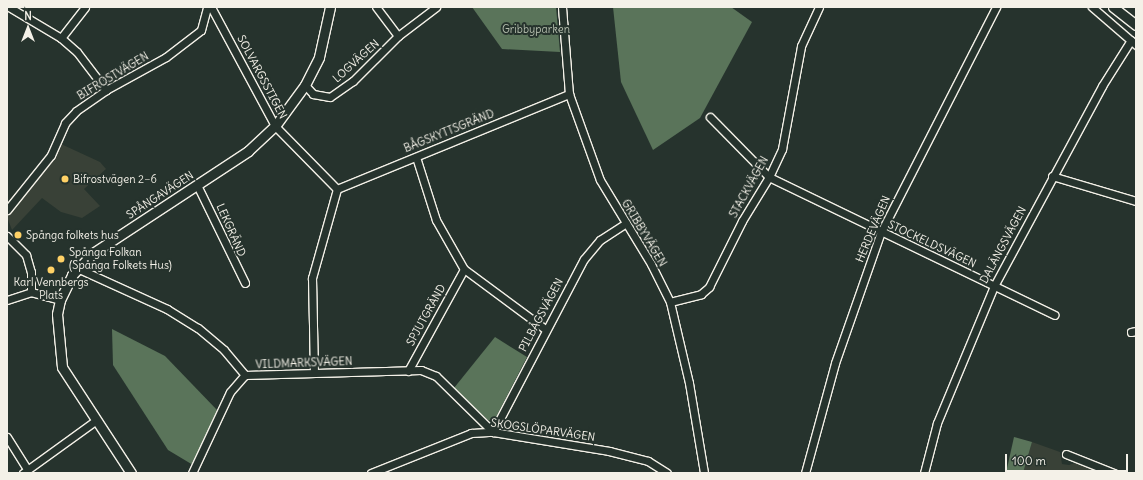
<!DOCTYPE html>
<meta charset="utf-8">
<style>
body{margin:0}
#map{position:relative;width:1143px;height:480px;overflow:hidden;background:#26332d;font-family:Delius,sans-serif}
div>[style]{position:absolute}
[style*='--x']{left:calc(var(--x)*1px);top:calc(var(--y)*1px);width:calc(var(--w)*1px);rotate:calc(var(--a)*1deg)}
.built>*{inset:0;background:#394137}
.green>*{inset:0;background:#5a745a}
.roads{filter:drop-shadow(1px 0 #f4f1e8) drop-shadow(-1px 0 #f4f1e8) drop-shadow(0 1px #f4f1e8) drop-shadow(0 -1px #f4f1e8)}
.minor>*{height:7px;margin:-3.5px;padding:0 3.5px;transform-origin:3.5px;border-radius:3.5px;background:#26332d}
.tertiary>*{height:9px;margin:-4.5px;padding:0 4.5px;transform-origin:4.5px;border-radius:4.5px;background:#26332d}
.dots>*{width:11px;height:11px;translate:-50% -50%;box-sizing:border-box;border:2px solid #26332d;border-radius:50%}
span{translate:-50% -50%;white-space:nowrap;text-align:center;line-height:1.15;-webkit-text-stroke:4px #26332d;paint-order:stroke}
.park-label{font-size:11px;color:#b6bfaf}
.street-label{font-size:11px;color:#f4f1e8}
.poi-label{font-size:11px;color:#f4f1e8}
.left{translate:0 -50%;text-align:left}
.frame{position:absolute;inset:0;border:8px solid #f4f1e8;pointer-events:none}
.north{position:absolute;left:8px;top:8px;width:40px;height:40px;-webkit-text-stroke:3px #26332d;paint-order:stroke;rotate:0deg;font-size:11px;font-weight:700;line-height:16px;text-align:center;color:#f4f1e8}
.north::after{content:'';display:block;margin:auto;width:14px;height:18px;background:#f4f1e8;clip-path:polygon(50% 0,100% 100%,50% 72%,0 100%)}
.scale{position:absolute;left:1005px;top:454px;width:123px;height:18px;box-sizing:border-box;border:2px solid #f4f1e8;border-top:0;padding-left:5px;font-size:12px;line-height:14px;white-space:nowrap;color:#f4f1e8;-webkit-text-stroke:3px #26332d;paint-order:stroke}
</style>
<div id="map">
<div class="built">
<div style="clip-path:polygon(61px 144px,100px 162px,106px 169px,84px 189px,100px 206px,82px 218px,61px 212px,42px 198px,12px 230px,7px 217px)"></div>
<div style="clip-path:polygon(1032px 442px,1060px 452px,1062px 464px,1069px 465px,1078px 462px,1105px 473px,1023px 473px)"></div>
</div>
<div class="green">
<div style="clip-path:polygon(472px 7px,556px 7px,560px 52px,502px 49px)"></div>
<div style="clip-path:polygon(613px 7px,731px 7px,752px 22px,700px 118px,653px 150px,621px 82px)"></div>
<div style="clip-path:polygon(112px 329px,165px 356px,217px 410px,193px 465px,168px 450px,113px 365px)"></div>
<div style="clip-path:polygon(495px 337px,527px 357px,494px 421px,488px 420px,454px 388px)"></div>
<div style="clip-path:polygon(1014px 437px,1032px 442px,1023px 473px,1006px 473px)"></div>
</div>
<div class="roads">
<div class="minor">
<div style="--x:9;--y:7;--w:61;--a:30.8"></div>
<div style="--x:61;--y:38;--w:21;--a:41"></div>
<div style="--x:77;--y:52;--w:48;--a:52.7"></div>
<div style="--x:211;--y:7;--w:135;--a:61.7"></div>
<div style="--x:275;--y:126;--w:88;--a:45.5"></div>
<div style="--x:562;--y:7;--w:87;--a:85.4"></div>
<div style="--x:569;--y:94;--w:91;--a:70.2"></div>
<div style="--x:600;--y:180;--w:98;--a:58.7"></div>
<div style="--x:651;--y:264;--w:42;--a:63.4"></div>
<div style="--x:670;--y:302;--w:83;--a:76.8"></div>
<div style="--x:689;--y:383;--w:91;--a:80.5"></div>
<div style="--x:1092;--y:7;--w:58;--a:40.8"></div>
<div style="--x:398;--y:36;--w:48;--a:-37.3"></div>
<div style="--x:61;--y:38;--w:39;--a:-52"></div>
<div style="--x:305;--y:85;--w:12;--a:48"></div>
<div style="--x:313;--y:94;--w:17;--a:10"></div>
<div style="--x:330;--y:97;--w:28;--a:-35"></div>
<div style="--x:353;--y:81;--w:64;--a:-45"></div>
<div style="--x:398;--y:36;--w:36;--a:-127"></div>
<div style="--x:710;--y:117;--w:84;--a:45.5"></div>
<div style="--x:769;--y:177;--w:317;--a:25.8"></div>
<div style="--x:416;--y:157;--w:66;--a:72.4"></div>
<div style="--x:436;--y:220;--w:56;--a:60.3"></div>
<div style="--x:464;--y:269;--w:101;--a:36.5"></div>
<div style="--x:1052;--y:176;--w:88;--a:16.6"></div>
<div style="--x:197;--y:185;--w:109;--a:63.9"></div>
<div style="--x:337;--y:189;--w:251;--a:-22.3"></div>
<div style="--x:7;--y:210;--w:70;--a:-51.3"></div>
<div style="--x:51;--y:155;--w:35;--a:-66"></div>
<div style="--x:65;--y:123;--w:16;--a:-47"></div>
<div style="--x:76;--y:111;--w:37;--a:-35"></div>
<div style="--x:106;--y:90;--w:68;--a:-28.8"></div>
<div style="--x:166;--y:57;--w:44;--a:-37.6"></div>
<div style="--x:201;--y:30;--w:24;--a:-75"></div>
<div style="--x:7;--y:236;--w:27;--a:45"></div>
<div style="--x:26;--y:255;--w:18;--a:74"></div>
<div style="--x:31;--y:272;--w:20;--a:90"></div>
<div style="--x:77;--y:268;--w:99;--a:24.5"></div>
<div style="--x:167;--y:309;--w:36;--a:32"></div>
<div style="--x:198;--y:328;--w:34;--a:40"></div>
<div style="--x:224;--y:350;--w:33;--a:50"></div>
<div style="--x:7;--y:300;--w:25;--a:-18"></div>
<div style="--x:31;--y:292;--w:30;--a:15"></div>
<div style="--x:670;--y:302;--w:32;--a:-14"></div>
<div style="--x:701;--y:294;--w:11;--a:-41"></div>
<div style="--x:709;--y:287;--w:74;--a:-63.4"></div>
<div style="--x:742;--y:221;--w:52;--a:-58.5"></div>
<div style="--x:769;--y:177;--w:31;--a:-65"></div>
<div style="--x:782;--y:149;--w:105;--a:-79.5"></div>
<div style="--x:801;--y:46;--w:43;--a:-65.2"></div>
<div style="--x:1131;--y:332;--w:5;--a:-11"></div>
<div style="--x:408;--y:371;--w:116;--a:-61.2"></div>
<div style="--x:314;--y:373;--w:95;--a:-91.2"></div>
<div style="--x:312;--y:278;--w:92;--a:-74.3"></div>
<div style="--x:245;--y:375;--w:176;--a:-1.6"></div>
<div style="--x:421;--y:370;--w:16;--a:22"></div>
<div style="--x:436;--y:376;--w:80;--a:44.5"></div>
<div style="--x:493;--y:432;--w:195;--a:-62.3"></div>
<div style="--x:584;--y:259;--w:25;--a:-50"></div>
<div style="--x:600;--y:240;--w:31;--a:-33"></div>
<div style="--x:7;--y:437;--w:38;--a:58"></div>
<div style="--x:1066;--y:454;--w:52;--a:21.6"></div>
<div style="--x:23;--y:473;--w:89;--a:-35.8"></div>
<div style="--x:192;--y:473;--w:89;--a:-64.9"></div>
<div style="--x:230;--y:392;--w:23;--a:-49"></div>
<div style="--x:371;--y:473;--w:108;--a:-21.8"></div>
<div style="--x:471;--y:433;--w:22;--a:-3"></div>
<div style="--x:493;--y:432;--w:118;--a:9.3"></div>
<div style="--x:609;--y:451;--w:40;--a:14.4"></div>
<div style="--x:648;--y:461;--w:22;--a:32"></div>
<div style="--x:805;--y:473;--w:114;--a:-74.7"></div>
<div style="--x:835;--y:363;--w:139;--a:-70.7"></div>
<div style="--x:881;--y:232;--w:253;--a:-62.9"></div>
<div style="--x:924;--y:473;--w:52;--a:-75.4"></div>
<div style="--x:937;--y:423;--w:148;--a:-67.4"></div>
<div style="--x:994;--y:286;--w:227;--a:-61.6"></div>
<div style="--x:1102;--y:86;--w:54;--a:-57.8"></div>
</div>
<div class="tertiary">
<div style="--x:1113;--y:7;--w:29;--a:38"></div>
<div style="--x:131;--y:473;--w:126;--a:-123.1"></div>
<div style="--x:62;--y:367;--w:53;--a:-95.4"></div>
<div style="--x:57;--y:314;--w:14;--a:-78"></div>
<div style="--x:60;--y:300;--w:28;--a:-64"></div>
<div style="--x:72;--y:275;--w:30;--a:-46"></div>
<div style="--x:93;--y:253;--w:186;--a:-33.3"></div>
<div style="--x:248;--y:151;--w:37;--a:-43"></div>
<div style="--x:275;--y:126;--w:51;--a:-53.8"></div>
<div style="--x:305;--y:85;--w:31;--a:-63"></div>
<div style="--x:319;--y:57;--w:51;--a:-77.6"></div>
</div>
</div>
<div class="dots">
<div style="left:65px;top:179px;background:#ffd166"></div>
<div style="left:18px;top:235px;background:#ffd166"></div>
<div style="left:61px;top:259px;background:#ffd166"></div>
<div style="left:51px;top:270px;background:#ffd166"></div>
</div>
<div class="park-label">
<span style="left:536px;top:29px">Gribbyparken</span>
</div>
<div class="street-label">
<span style="left:356px;top:61px;rotate:-42deg">LOGVÄGEN</span>
<span style="left:113px;top:76px;rotate:-31deg">BIFROSTVÄGEN</span>
<span style="left:262px;top:77px;rotate:62deg">SOLVARGSSTIGEN</span>
<span style="left:449px;top:131px;rotate:-22deg">BÅGSKYTTSGRÄND</span>
<span style="left:749px;top:187px;rotate:-61deg">STACKVÄGEN</span>
<span style="left:160px;top:195px;rotate:-33deg">SPÅNGAVÄGEN</span>
<span style="left:873px;top:229px;rotate:-67deg">HERDEVÄGEN</span>
<span style="left:231px;top:230px;rotate:66deg">LEKGRÄND</span>
<span style="left:644px;top:233px;rotate:59deg">GRIBBYVÄGEN</span>
<span style="left:932px;top:244px;rotate:25deg">STOCKELDSVÄGEN</span>
<span style="left:1003px;top:245px;rotate:-62deg">DALÄNGSVÄGEN</span>
<span style="left:426px;top:315px;rotate:-61deg">SPJUTGRÄND</span>
<span style="left:541px;top:315px;rotate:-62deg">PILBÅGSVÄGEN</span>
<span style="left:304px;top:363px;rotate:-2deg">VILDMARKSVÄGEN</span>
<span style="left:543px;top:430px;rotate:8deg">SKOGSLÖPARVÄGEN</span>
</div>
<div class="poi-label">
<span class="left" style="left:73px;top:179px">Bifrostvägen 2–6</span>
<span class="left" style="left:26px;top:235px">Spånga folkets hus</span>
<span class="left" style="left:69px;top:259px">Spånga Folkan<br>(Spånga Folkets Hus)</span>
<span style="left:51px;top:289px">Karl Vennbergs<br>Plats</span>
</div>
<div class="frame"></div>
<div class="north">N</div>
<div class="scale">100 m</div>
</div>
